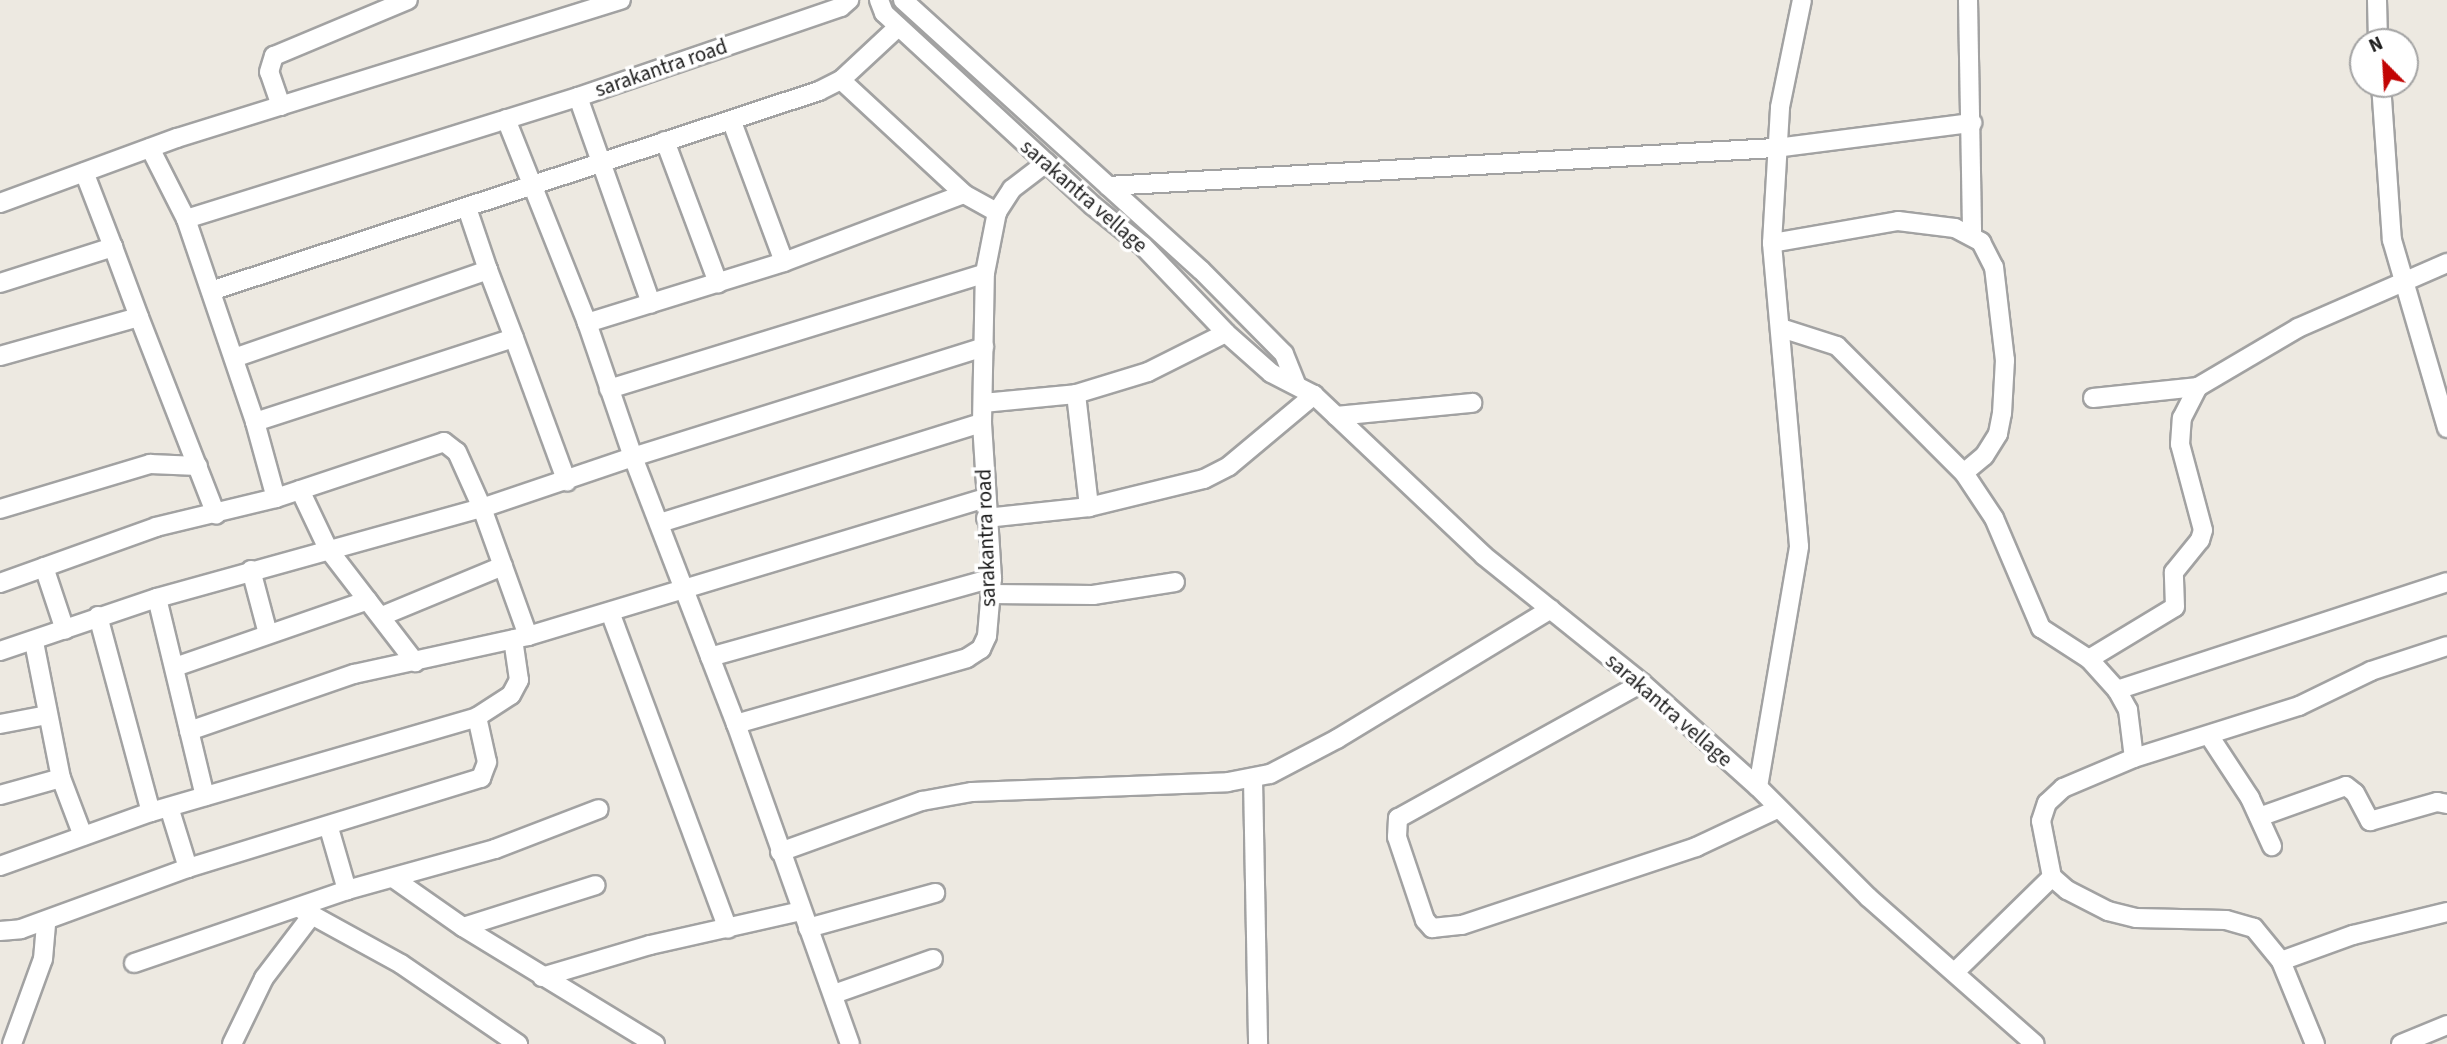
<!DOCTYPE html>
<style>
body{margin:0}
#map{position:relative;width:2447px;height:1044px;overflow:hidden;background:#ede9e1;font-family:"Source Sans 3",sans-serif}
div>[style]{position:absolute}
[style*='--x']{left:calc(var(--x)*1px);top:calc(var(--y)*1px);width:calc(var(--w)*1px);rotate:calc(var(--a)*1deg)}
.roads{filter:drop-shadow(2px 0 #a2a2a2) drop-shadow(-2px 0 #a2a2a2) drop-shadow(0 2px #a2a2a2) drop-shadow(0 -2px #a2a2a2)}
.minor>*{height:18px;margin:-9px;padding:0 9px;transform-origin:9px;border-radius:9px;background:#fff}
span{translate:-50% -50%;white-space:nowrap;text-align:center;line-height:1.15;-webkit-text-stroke:7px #fff;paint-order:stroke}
.street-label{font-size:21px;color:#1b1b1b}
.north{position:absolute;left:2349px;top:28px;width:70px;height:70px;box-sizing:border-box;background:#fff;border:2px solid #a4a4a4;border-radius:50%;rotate:336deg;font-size:19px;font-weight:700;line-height:28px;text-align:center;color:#1b1b1b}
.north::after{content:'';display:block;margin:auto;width:24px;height:32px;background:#c20504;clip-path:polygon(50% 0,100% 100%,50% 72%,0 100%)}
</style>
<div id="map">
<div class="roads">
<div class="minor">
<div style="--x:879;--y:0;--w:14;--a:69"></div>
<div style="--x:884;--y:13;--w:283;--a:42.7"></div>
<div style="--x:1092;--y:205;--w:65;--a:38.8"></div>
<div style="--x:1143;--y:246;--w:120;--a:46.3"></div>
<div style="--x:1226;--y:333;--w:60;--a:41.6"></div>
<div style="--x:1271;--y:373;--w:48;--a:27.1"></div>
<div style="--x:1314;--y:395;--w:234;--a:43.4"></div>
<div style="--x:1484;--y:556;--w:203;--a:38.8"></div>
<div style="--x:1642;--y:683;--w:156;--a:41.9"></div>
<div style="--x:1758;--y:787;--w:156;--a:45"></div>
<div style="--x:1868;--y:897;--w:222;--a:41.4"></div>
<div style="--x:903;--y:0;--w:402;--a:42.2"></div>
<div style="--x:1201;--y:270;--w:118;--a:45.3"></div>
<div style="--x:1284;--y:354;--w:31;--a:68"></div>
<div style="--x:1968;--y:0;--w:234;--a:89"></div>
<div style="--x:2377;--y:0;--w:42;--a:88.6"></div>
<div style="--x:841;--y:80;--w:168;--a:42.8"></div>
<div style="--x:964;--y:194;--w:38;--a:29"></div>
<div style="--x:2381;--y:84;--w:156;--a:86"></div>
<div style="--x:2392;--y:240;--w:196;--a:73.7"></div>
<div style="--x:578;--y:97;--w:219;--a:70.5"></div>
<div style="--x:281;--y:106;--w:36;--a:-109"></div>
<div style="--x:269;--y:72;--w:17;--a:-73"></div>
<div style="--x:274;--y:56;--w:145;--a:-22.7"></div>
<div style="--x:506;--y:119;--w:219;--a:68.3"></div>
<div style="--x:732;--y:122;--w:149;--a:69.6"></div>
<div style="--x:665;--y:141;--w:152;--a:69.5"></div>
<div style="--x:150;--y:148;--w:80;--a:63.1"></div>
<div style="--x:186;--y:219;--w:411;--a:-17.3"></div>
<div style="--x:578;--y:97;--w:278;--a:-18.9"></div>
<div style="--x:841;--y:7;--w:11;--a:-41"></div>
<div style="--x:1108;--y:186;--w:669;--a:-3.26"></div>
<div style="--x:1776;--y:148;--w:198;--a:-7.3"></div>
<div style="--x:0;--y:203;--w:189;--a:-20.2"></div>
<div style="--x:177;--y:138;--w:465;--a:-17.3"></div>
<div style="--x:186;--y:219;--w:214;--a:71.2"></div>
<div style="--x:255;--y:422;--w:79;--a:74.6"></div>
<div style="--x:1772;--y:243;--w:128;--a:-9.9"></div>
<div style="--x:1898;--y:221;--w:57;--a:7"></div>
<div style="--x:1955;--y:228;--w:30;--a:28"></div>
<div style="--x:1981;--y:242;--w:28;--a:63"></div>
<div style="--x:1994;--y:267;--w:94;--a:83.3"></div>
<div style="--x:2005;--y:360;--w:53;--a:93.2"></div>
<div style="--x:2002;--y:413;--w:21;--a:101"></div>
<div style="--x:1998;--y:434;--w:26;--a:122"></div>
<div style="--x:1984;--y:456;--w:26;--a:140"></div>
<div style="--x:0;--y:283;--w:119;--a:-17.7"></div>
<div style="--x:113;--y:247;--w:80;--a:-111.1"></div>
<div style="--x:211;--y:291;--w:640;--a:-18.21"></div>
<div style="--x:819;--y:91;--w:25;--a:-27"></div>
<div style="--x:841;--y:80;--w:78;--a:-42.9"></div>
<div style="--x:139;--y:317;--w:212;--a:68.7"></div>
<div style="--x:1781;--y:328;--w:59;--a:17.8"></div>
<div style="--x:1837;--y:346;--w:180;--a:45"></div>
<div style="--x:1964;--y:473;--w:54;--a:56.3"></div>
<div style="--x:1994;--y:518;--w:120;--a:66.9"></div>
<div style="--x:2041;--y:628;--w:57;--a:32.9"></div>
<div style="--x:2089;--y:659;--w:42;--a:47.9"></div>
<div style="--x:2117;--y:690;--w:23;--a:61"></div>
<div style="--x:2128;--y:710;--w:48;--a:82.9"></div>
<div style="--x:514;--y:338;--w:153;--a:69.8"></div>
<div style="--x:0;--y:356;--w:144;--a:-15.7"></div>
<div style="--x:139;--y:317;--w:75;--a:-110.4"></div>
<div style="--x:234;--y:358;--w:269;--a:-19.1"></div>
<div style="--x:488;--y:270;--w:65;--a:-108.7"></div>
<div style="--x:609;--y:389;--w:393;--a:-17.1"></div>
<div style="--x:1076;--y:394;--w:114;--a:83.4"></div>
<div style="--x:2093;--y:398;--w:106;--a:-6"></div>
<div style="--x:983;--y:403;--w:93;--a:-5.5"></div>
<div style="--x:1076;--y:394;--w:75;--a:-17"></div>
<div style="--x:1148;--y:372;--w:87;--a:-26.6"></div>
<div style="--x:1336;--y:416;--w:137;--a:-5.5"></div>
<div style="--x:255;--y:422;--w:272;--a:-18"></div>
<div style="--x:514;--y:338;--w:73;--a:-110.9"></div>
<div style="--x:300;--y:490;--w:65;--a:64.6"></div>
<div style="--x:328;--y:549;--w:143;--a:52.4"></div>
<div style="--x:0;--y:509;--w:157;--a:-16.7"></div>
<div style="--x:150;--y:464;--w:48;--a:2.4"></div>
<div style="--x:986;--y:518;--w:104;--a:-6.1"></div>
<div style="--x:1089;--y:507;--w:118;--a:-13.7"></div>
<div style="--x:1204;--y:479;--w:28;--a:-27"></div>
<div style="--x:1229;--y:466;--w:111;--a:-39.9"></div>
<div style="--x:660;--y:523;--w:337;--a:-17.3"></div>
<div style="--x:44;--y:567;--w:66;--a:71.6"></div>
<div style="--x:251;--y:570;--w:66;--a:75.1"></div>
<div style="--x:0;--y:583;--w:166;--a:-19.7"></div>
<div style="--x:156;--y:527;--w:123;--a:-13.6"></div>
<div style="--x:276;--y:498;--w:177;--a:-18.4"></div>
<div style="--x:444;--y:442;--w:16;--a:38"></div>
<div style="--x:457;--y:452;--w:61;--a:65.9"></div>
<div style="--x:482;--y:508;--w:136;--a:70.2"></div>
<div style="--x:991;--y:594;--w:102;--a:0.6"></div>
<div style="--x:1093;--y:595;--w:83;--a:-9"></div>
<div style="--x:157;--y:598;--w:204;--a:76.4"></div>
<div style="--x:610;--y:612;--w:338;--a:69.6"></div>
<div style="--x:98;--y:616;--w:203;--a:74.9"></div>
<div style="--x:382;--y:616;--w:131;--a:-22.5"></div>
<div style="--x:34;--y:642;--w:139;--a:78.8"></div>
<div style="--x:61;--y:778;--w:62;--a:69.2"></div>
<div style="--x:0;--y:651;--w:166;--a:-18.7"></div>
<div style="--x:157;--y:598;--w:337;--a:-15.5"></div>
<div style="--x:482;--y:508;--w:159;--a:-18.7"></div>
<div style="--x:633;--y:457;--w:142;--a:-108.9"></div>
<div style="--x:587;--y:323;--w:206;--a:-17.2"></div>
<div style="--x:784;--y:262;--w:192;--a:-20.7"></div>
<div style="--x:710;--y:657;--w:293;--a:-15.6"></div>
<div style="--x:2089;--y:659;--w:100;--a:-31.2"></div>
<div style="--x:2175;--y:607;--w:35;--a:-92"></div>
<div style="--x:2174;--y:572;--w:41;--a:-50.9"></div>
<div style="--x:2200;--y:540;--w:10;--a:-73"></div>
<div style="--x:2203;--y:530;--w:89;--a:-105"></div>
<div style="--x:2180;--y:444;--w:26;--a:-86"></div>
<div style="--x:2182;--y:418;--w:35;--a:-63"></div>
<div style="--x:2198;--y:387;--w:116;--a:-30.5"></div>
<div style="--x:2298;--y:328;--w:163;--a:-23.6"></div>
<div style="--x:175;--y:667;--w:204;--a:-19.1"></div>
<div style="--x:1642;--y:683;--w:279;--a:151"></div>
<div style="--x:1398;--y:818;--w:19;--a:93"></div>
<div style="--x:1397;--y:837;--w:88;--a:71.4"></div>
<div style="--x:1425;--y:920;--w:11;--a:49"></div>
<div style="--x:1432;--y:928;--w:30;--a:-6"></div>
<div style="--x:1462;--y:925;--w:247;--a:-18.4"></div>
<div style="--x:1696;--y:847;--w:89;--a:-25.1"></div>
<div style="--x:2117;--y:690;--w:347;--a:-18.1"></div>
<div style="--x:0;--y:724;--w:48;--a:-10.8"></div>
<div style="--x:736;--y:724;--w:240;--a:-15.9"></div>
<div style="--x:967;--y:658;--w:17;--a:-33"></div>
<div style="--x:981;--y:649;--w:14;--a:-65"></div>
<div style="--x:987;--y:636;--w:58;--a:-85.1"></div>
<div style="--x:992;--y:578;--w:155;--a:-93.7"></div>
<div style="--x:982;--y:423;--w:150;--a:-88.9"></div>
<div style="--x:985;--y:273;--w:62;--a:-78.9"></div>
<div style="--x:997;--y:212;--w:27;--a:-57"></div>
<div style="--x:1012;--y:189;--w:43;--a:-37.4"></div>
<div style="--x:189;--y:731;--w:175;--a:-19.1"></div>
<div style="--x:354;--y:674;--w:178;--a:-12.3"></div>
<div style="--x:528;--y:636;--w:477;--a:-16.8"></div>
<div style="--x:2210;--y:737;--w:73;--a:56.7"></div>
<div style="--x:2250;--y:798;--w:53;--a:65.4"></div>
<div style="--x:1253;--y:779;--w:265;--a:88.9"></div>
<div style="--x:1758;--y:787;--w:244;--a:-80.3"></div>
<div style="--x:1799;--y:546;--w:304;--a:-95.1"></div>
<div style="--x:1772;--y:243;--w:136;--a:-86.6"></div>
<div style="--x:1780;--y:107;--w:109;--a:-78.4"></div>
<div style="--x:0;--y:795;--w:63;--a:-15.6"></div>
<div style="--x:169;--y:807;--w:64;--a:72.7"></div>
<div style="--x:2259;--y:817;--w:92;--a:-19.6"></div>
<div style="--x:2346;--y:786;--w:11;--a:38"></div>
<div style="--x:2355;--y:793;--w:32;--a:62"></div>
<div style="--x:2370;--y:821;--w:70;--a:-15.8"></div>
<div style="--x:2437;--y:802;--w:10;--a:11"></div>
<div style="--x:329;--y:828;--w:65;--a:73.8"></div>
<div style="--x:780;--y:852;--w:151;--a:-19.8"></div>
<div style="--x:922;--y:801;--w:51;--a:-10.2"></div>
<div style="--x:972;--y:792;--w:256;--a:-2.2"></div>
<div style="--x:1228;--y:782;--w:43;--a:-10.8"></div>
<div style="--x:1270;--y:774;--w:76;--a:-27.6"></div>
<div style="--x:1337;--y:739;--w:250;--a:-31.3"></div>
<div style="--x:0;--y:866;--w:160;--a:-19.7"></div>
<div style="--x:151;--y:812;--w:340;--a:-16.2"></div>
<div style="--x:477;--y:717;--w:40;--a:-32.9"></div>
<div style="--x:511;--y:695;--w:17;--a:-62"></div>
<div style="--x:519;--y:680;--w:41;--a:-98.3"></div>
<div style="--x:393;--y:878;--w:85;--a:35"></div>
<div style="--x:463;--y:927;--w:225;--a:31.4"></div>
<div style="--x:301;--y:909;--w:114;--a:28.8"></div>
<div style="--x:401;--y:964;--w:142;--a:34.4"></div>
<div style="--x:463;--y:927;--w:139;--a:-17.5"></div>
<div style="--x:808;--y:928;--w:132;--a:-15.4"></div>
<div style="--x:0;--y:931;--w:21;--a:-5"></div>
<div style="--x:21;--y:929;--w:178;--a:-20.1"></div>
<div style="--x:188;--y:868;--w:307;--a:-17.1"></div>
<div style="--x:481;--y:778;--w:17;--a:-69"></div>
<div style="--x:487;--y:762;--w:46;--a:-102.5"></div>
<div style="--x:2281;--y:961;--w:77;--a:-19.9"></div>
<div style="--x:2353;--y:935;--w:97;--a:-13.7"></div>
<div style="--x:134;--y:963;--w:225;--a:-18.9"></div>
<div style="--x:347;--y:890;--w:154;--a:-15.5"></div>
<div style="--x:495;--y:849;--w:111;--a:-21"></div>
<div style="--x:1956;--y:971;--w:134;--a:-44.4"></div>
<div style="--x:542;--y:977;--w:113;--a:-16.5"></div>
<div style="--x:650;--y:945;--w:155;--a:-12.7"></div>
<div style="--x:834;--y:994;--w:105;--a:-19.5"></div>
<div style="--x:12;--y:1044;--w:90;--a:-70"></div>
<div style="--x:43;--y:959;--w:38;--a:-85"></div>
<div style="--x:232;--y:1044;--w:73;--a:-64.1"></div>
<div style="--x:264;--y:978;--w:79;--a:-52.7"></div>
<div style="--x:850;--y:1044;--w:340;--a:-109.6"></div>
<div style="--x:736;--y:724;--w:286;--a:-111.1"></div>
<div style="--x:633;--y:457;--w:368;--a:-17.4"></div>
<div style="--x:2315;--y:1044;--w:90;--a:-112.3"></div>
<div style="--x:2281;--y:961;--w:43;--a:-129.3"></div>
<div style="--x:2254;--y:928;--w:29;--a:-164"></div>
<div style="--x:2226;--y:920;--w:90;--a:-178.7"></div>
<div style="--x:2136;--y:918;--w:29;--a:-166"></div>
<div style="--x:2108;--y:911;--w:46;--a:-152.9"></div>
<div style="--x:2067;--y:890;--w:20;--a:-139"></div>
<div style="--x:2052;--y:877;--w:57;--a:-101.1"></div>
<div style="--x:2041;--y:821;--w:19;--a:-72"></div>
<div style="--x:2047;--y:803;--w:22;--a:-43"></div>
<div style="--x:2063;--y:788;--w:77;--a:-22.9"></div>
<div style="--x:2134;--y:758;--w:173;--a:-17.5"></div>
<div style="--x:2299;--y:706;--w:80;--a:-25.9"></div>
<div style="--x:2371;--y:671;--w:80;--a:-18.2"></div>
<div style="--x:2401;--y:1044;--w:50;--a:-22.4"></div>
</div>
</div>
<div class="street-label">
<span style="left:661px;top:68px;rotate:-19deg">sarakantra road</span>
<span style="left:1084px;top:196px;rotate:41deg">sarakantra vellage</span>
<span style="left:986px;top:538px;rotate:-92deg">sarakantra road</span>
<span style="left:1669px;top:710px;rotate:41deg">sarakantra vellage</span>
</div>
<div class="north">N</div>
</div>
